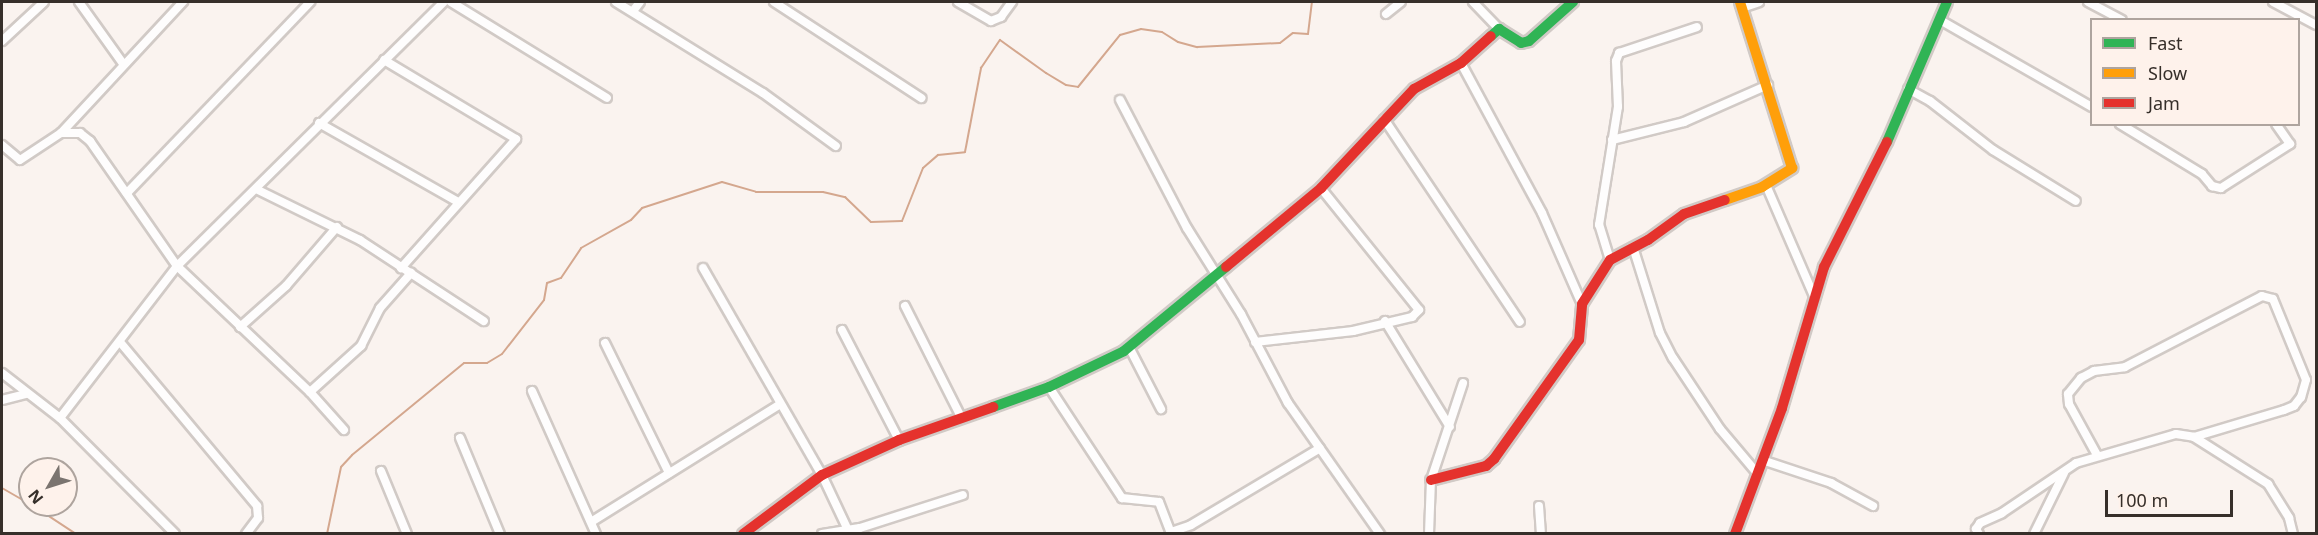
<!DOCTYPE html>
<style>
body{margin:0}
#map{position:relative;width:2318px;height:535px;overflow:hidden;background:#faf3ef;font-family:"Noto Sans",sans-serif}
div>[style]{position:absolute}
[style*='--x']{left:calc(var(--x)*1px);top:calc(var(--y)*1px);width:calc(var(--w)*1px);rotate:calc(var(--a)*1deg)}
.stream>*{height:2px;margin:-1px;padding:0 1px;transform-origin:1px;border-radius:1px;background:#d4a78e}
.roads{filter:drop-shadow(2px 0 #d1cac6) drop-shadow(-2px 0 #d1cac6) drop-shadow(0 2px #d1cac6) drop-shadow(0 -2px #d1cac6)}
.street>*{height:8px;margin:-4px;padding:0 4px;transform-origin:4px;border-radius:4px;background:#fefdfd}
.fast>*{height:10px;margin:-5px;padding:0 5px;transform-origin:5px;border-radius:5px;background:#30b455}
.slow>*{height:10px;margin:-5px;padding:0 5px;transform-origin:5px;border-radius:5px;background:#ff9f0a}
.jam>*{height:10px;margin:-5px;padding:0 5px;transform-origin:5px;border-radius:5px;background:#e5322d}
span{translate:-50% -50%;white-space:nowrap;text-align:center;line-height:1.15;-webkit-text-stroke:6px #fef2eb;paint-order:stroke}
.frame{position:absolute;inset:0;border:3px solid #362f2a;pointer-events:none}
.legend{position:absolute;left:2090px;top:18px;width:210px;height:108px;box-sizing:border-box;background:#fef2eb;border:2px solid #aea49e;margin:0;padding:8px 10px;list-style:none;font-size:18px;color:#362f2a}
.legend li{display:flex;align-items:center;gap:12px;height:30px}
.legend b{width:30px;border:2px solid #aea49e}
.north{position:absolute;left:18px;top:457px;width:60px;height:60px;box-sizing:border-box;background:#fef2eb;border:2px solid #aea49e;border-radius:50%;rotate:231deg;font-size:16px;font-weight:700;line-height:24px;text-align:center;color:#362f2a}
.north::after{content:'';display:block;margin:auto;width:21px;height:27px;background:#7b746f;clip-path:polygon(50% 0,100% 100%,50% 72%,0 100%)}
.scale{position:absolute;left:2105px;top:490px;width:128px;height:27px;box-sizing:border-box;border:3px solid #362f2a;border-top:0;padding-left:8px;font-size:18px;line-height:21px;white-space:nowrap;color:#362f2a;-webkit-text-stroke:4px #fef2eb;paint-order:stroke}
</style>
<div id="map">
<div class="stream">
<div style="--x:2;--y:488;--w:32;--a:30"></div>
<div style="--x:32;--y:505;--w:53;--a:33.4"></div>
<div style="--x:327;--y:534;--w:68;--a:-78.2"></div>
<div style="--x:341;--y:467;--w:16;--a:-47"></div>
<div style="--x:352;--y:455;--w:145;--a:-39.4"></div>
<div style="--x:464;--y:363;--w:23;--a:0"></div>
<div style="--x:487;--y:363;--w:17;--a:-31"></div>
<div style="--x:502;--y:354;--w:68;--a:-52.1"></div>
<div style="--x:544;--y:300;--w:17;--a:-80"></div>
<div style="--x:547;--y:283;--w:15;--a:-20"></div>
<div style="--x:561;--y:278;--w:36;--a:-56"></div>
<div style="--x:581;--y:248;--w:57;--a:-29.2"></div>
<div style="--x:631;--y:220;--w:16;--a:-47"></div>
<div style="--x:642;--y:208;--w:84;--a:-18"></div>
<div style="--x:722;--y:182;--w:35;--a:16"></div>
<div style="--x:756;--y:192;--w:67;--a:0"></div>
<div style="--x:823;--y:192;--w:23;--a:13"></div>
<div style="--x:845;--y:197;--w:36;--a:44"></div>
<div style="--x:871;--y:222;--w:31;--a:-2"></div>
<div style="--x:902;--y:221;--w:57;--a:-68.4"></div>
<div style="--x:923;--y:168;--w:20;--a:-41"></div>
<div style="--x:938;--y:155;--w:27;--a:-6"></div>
<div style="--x:965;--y:152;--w:86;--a:-79.2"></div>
<div style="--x:981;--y:68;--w:34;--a:-56"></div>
<div style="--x:1000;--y:40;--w:57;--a:35.7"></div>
<div style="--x:1046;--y:73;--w:23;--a:31"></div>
<div style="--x:1066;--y:85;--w:12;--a:9"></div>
<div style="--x:1078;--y:87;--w:67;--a:-51.1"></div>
<div style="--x:1120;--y:35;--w:22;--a:-16"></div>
<div style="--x:1141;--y:29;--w:21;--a:8"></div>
<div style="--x:1162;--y:32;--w:19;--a:32"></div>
<div style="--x:1178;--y:42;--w:20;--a:15"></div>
<div style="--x:1197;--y:47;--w:83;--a:-2.8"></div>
<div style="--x:1280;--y:43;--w:16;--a:-38"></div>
<div style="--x:1293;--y:33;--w:15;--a:4"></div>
<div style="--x:1308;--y:34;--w:32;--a:-83"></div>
</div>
<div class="roads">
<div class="street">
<div style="--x:79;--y:2;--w:77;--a:54.5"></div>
<div style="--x:451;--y:2;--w:183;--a:31.6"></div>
<div style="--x:616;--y:2;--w:173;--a:31.8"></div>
<div style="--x:763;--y:93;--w:90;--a:36"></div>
<div style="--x:774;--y:2;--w:176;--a:33.1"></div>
<div style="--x:958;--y:2;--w:38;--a:30"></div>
<div style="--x:991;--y:21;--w:11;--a:-22"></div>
<div style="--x:1001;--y:17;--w:19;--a:-54"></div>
<div style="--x:1473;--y:2;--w:37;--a:46"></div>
<div style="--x:2088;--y:2;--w:38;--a:28"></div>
<div style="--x:2273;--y:2;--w:49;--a:28.1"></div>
<div style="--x:1742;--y:8;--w:18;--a:-19"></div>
<div style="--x:633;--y:11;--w:11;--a:-52"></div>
<div style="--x:1386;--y:14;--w:19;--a:-39"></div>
<div style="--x:1940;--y:20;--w:175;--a:29.8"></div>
<div style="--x:2;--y:41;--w:57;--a:-42.9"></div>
<div style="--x:384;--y:60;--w:154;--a:30.9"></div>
<div style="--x:516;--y:139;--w:173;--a:131.7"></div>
<div style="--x:1461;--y:63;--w:170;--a:61.6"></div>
<div style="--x:1542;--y:213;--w:99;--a:66.3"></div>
<div style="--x:1908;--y:89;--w:25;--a:29"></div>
<div style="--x:1930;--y:101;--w:80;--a:37.9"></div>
<div style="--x:1993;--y:150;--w:97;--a:31.6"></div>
<div style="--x:1120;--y:100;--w:144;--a:62.4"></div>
<div style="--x:1187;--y:228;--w:102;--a:57.9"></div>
<div style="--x:1241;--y:314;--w:101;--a:62.2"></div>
<div style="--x:1288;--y:403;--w:160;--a:54.9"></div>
<div style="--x:1384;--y:119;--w:244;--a:56.2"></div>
<div style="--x:319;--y:123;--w:160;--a:29.6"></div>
<div style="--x:2120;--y:124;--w:96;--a:31.4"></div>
<div style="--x:2202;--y:174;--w:16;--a:50"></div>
<div style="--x:2212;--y:186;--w:9;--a:13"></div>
<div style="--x:2221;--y:188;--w:82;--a:-32.5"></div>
<div style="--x:2290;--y:144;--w:24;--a:-125"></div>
<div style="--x:62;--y:132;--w:178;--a:-47.1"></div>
<div style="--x:1612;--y:140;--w:74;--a:-14"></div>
<div style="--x:1684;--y:122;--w:92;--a:-23.8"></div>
<div style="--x:2;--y:145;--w:23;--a:40"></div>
<div style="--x:20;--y:160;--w:49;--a:-33.4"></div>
<div style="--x:61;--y:133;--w:19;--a:0"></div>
<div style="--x:80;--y:133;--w:13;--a:39"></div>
<div style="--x:90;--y:141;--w:152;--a:55.2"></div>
<div style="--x:177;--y:266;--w:183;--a:43.5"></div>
<div style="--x:310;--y:392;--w:51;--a:48.2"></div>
<div style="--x:1766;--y:185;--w:121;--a:66.6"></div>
<div style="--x:256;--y:189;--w:116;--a:26.1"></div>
<div style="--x:360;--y:240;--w:148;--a:33.2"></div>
<div style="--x:127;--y:193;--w:265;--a:-46.2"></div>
<div style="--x:1633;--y:247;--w:90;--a:72.6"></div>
<div style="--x:1660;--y:333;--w:28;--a:63"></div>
<div style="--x:1673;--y:358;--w:85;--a:56.5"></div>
<div style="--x:1720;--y:429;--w:57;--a:49.9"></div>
<div style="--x:1610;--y:260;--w:37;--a:-107"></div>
<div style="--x:1599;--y:225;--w:120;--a:-80.9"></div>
<div style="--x:1618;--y:107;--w:46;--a:-92.5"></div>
<div style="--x:1616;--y:61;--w:9;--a:-69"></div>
<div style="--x:1619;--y:53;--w:82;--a:-18.4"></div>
<div style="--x:703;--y:268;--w:239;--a:60.1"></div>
<div style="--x:822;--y:475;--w:59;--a:64.7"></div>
<div style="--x:905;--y:306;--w:124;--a:63.2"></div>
<div style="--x:1385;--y:321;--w:124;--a:58.5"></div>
<div style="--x:240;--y:327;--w:62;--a:-41.7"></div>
<div style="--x:286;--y:286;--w:78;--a:-49.2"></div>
<div style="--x:842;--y:330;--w:124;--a:62.6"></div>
<div style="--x:120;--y:342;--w:214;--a:50.1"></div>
<div style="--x:257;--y:506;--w:12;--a:85"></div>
<div style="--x:258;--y:518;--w:20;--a:127"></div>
<div style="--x:1255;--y:342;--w:99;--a:-6.4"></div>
<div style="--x:1353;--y:331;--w:61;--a:-13.3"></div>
<div style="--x:1412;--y:317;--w:10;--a:-45"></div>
<div style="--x:1419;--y:310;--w:156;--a:-128.8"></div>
<div style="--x:605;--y:343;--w:145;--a:63.8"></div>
<div style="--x:1129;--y:347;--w:70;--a:62.7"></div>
<div style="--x:2;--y:373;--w:73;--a:37.8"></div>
<div style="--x:60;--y:418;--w:163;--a:45.2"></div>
<div style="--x:1049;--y:387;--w:133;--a:56.7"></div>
<div style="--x:1122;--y:498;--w:37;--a:6"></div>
<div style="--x:1159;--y:502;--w:34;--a:69"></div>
<div style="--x:532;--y:391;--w:157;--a:65.9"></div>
<div style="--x:310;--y:392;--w:69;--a:-42"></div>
<div style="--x:361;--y:346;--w:42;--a:-63.4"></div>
<div style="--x:380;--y:308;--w:47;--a:-48.5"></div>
<div style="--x:2;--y:400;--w:25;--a:-14"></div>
<div style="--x:60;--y:418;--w:192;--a:-52.4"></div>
<div style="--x:177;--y:266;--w:375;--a:-44.7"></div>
<div style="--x:460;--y:438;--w:104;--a:67.4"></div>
<div style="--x:2097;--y:455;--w:58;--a:-118.8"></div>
<div style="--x:2069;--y:404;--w:10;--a:-96"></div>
<div style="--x:2068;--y:394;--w:21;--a:-51"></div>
<div style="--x:2081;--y:378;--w:15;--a:-28"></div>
<div style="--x:2094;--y:371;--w:31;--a:-7"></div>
<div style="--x:2125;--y:367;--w:154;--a:-27.4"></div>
<div style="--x:2262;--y:296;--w:11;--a:15"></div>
<div style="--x:2273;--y:299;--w:87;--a:67.8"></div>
<div style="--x:2306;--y:380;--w:18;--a:106"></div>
<div style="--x:2301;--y:397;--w:11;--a:128"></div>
<div style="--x:2294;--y:406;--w:11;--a:158"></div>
<div style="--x:2284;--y:410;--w:94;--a:163.3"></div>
<div style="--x:1762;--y:460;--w:73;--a:18.4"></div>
<div style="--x:1831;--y:483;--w:48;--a:28.7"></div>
<div style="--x:381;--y:471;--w:68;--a:67.6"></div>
<div style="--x:1539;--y:506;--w:28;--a:86"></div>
<div style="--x:591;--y:522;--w:221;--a:-31.9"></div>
<div style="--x:1171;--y:532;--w:21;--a:-19"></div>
<div style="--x:1191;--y:525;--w:150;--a:-30.8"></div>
<div style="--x:822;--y:534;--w:38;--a:-9"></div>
<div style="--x:860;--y:528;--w:108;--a:-17.8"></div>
<div style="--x:1429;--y:534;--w:54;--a:-87.9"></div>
<div style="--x:1431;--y:480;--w:102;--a:-71.7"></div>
<div style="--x:1979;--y:534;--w:6;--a:-121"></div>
<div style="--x:1976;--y:529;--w:7;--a:-56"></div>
<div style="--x:1980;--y:523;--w:24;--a:-24"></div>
<div style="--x:2002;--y:513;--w:89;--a:-34"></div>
<div style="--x:2076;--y:463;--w:104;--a:-16.2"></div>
<div style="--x:2176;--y:434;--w:18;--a:9"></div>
<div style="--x:2194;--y:437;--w:88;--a:32.4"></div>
<div style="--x:2268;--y:484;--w:40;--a:58"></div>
<div style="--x:2289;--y:518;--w:16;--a:76"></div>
<div style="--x:2034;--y:534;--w:68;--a:-63.8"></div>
</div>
<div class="fast">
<div style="--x:1491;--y:36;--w:11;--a:-41"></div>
<div style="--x:1499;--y:29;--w:26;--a:32"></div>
<div style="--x:1521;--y:43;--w:8;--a:-14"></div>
<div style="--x:1529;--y:41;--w:59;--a:-41.6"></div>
<div style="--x:1887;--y:142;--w:152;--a:-66.8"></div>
<div style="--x:993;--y:407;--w:59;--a:-19.7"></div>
<div style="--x:1049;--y:387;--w:83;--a:-25.6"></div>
<div style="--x:1124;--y:351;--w:132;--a:-39.5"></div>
</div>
<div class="slow">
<div style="--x:1725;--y:200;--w:39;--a:-19"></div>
<div style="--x:1762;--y:187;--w:36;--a:-32"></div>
<div style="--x:1792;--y:168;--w:174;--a:-107.4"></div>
</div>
<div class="jam">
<div style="--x:1226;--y:267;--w:124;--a:-39.7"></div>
<div style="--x:1321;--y:188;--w:136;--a:-46.8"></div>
<div style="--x:1414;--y:89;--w:54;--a:-29"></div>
<div style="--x:1461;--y:63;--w:40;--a:-42"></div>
<div style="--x:1431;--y:480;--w:57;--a:-14.3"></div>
<div style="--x:1486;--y:466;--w:11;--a:-41"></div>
<div style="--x:1494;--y:459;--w:146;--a:-54.5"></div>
<div style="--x:1579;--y:340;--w:36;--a:-85"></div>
<div style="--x:1582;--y:304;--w:52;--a:-57.5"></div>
<div style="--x:1610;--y:260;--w:43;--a:-27.8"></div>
<div style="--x:1648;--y:240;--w:44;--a:-35.8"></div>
<div style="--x:1684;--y:214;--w:43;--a:-18.9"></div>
<div style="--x:743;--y:534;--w:99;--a:-36.8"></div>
<div style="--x:822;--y:475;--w:85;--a:-24.4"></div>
<div style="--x:899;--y:440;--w:100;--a:-19.3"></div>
<div style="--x:1735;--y:534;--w:134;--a:-69.5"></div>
<div style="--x:1782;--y:408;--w:147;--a:-73.4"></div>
<div style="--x:1824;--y:267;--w:140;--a:-63.3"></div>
</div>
</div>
<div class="frame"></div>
<ul class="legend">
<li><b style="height:8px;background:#30b455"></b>Fast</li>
<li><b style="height:8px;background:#ff9f0a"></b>Slow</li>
<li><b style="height:8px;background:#e5322d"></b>Jam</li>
</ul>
<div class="north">N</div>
<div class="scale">100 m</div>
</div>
